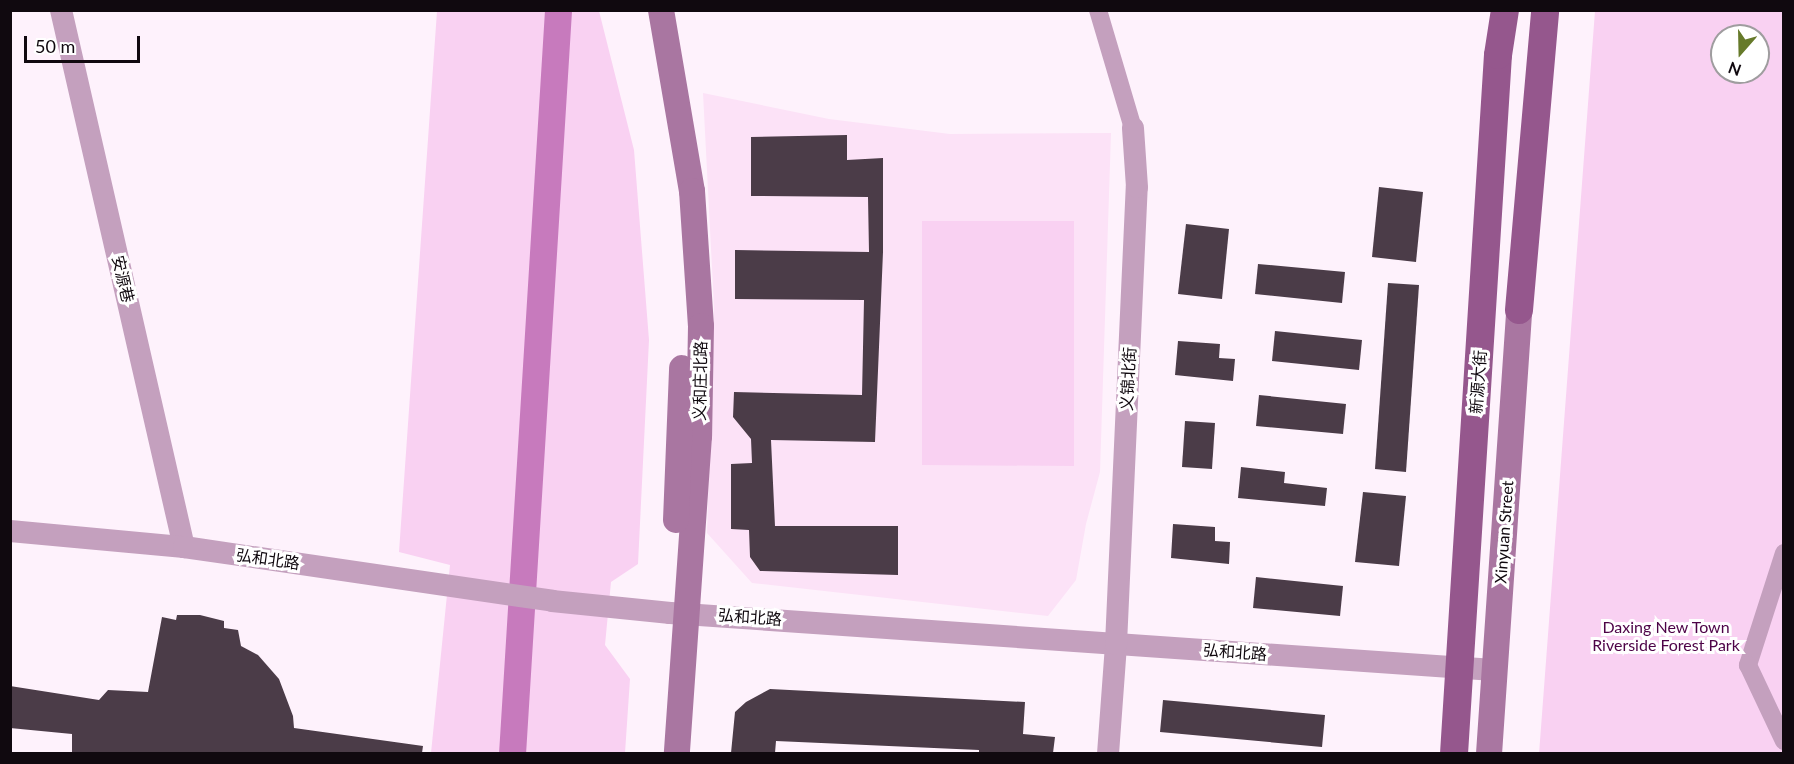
<!DOCTYPE html>
<meta charset="utf-8">
<style>
body{margin:0}
#map{position:relative;width:1794px;height:764px;overflow:hidden;background:#fef2fc;font-family:Lato,"Noto Sans SC",sans-serif}
div>[style]{position:absolute}
[style*='--x']{left:calc(var(--x)*1px);top:calc(var(--y)*1px);width:calc(var(--w)*1px);rotate:calc(var(--a)*1deg)}
.built>*{inset:0;background:#fce2f7}
.green>*{inset:0;background:#f9d1f2}
.river>*{height:27px;margin:-13.5px;padding:0 13.5px;transform-origin:13.5px;border-radius:13.5px;background:#c77abd}
.building>*{inset:0;background:#4b3c48}
.minor>*{height:18px;margin:-9px;padding:0 9px;transform-origin:9px;border-radius:9px;background:#c4a0be}
.tertiary>*{height:22px;margin:-11px;padding:0 11px;transform-origin:11px;border-radius:11px;background:#c4a0be}
.secondary>*{height:26px;margin:-13px;padding:0 13px;transform-origin:13px;border-radius:13px;background:#a976a1}
.primary>*{height:28px;margin:-14px;padding:0 14px;transform-origin:14px;border-radius:14px;background:#95578d}
span{translate:-50% -50%;white-space:nowrap;text-align:center;line-height:1.15;-webkit-text-stroke:6px #fff;paint-order:stroke}
.street-label{font-size:16px;color:#10090f}
.park-label{font-size:16px;color:#4d0347}
.frame{position:absolute;inset:0;border:12px solid #10090f;pointer-events:none}
.north{position:absolute;left:1710px;top:24px;width:60px;height:60px;box-sizing:border-box;background:#fff;border:2px solid #9f9d9f;border-radius:50%;rotate:200deg;font-size:16px;font-weight:700;line-height:24px;text-align:center;color:#10090f}
.north::after{content:'';display:block;margin:auto;width:21px;height:27px;background:#667a2a;clip-path:polygon(50% 0,100% 100%,50% 72%,0 100%)}
.scale{position:absolute;left:24px;top:36px;width:116px;height:27px;box-sizing:border-box;border:3px solid #10090f;border-top:0;padding-left:8px;font-size:18px;line-height:21px;white-space:nowrap;color:#10090f;-webkit-text-stroke:4px #fff;paint-order:stroke}
</style>
<div id="map">
<div class="built">
<div style="clip-path:polygon(703px 93px,829px 119px,950px 134px,1111px 133px,1100px 472px,1086px 524px,1076px 580px,1048px 616px,752px 583px,707px 533px,714px 307px)"></div>
</div>
<div class="green">
<div style="clip-path:polygon(437px 11px,599px 11px,634px 150px,649px 340px,638px 564px,611px 582px,605px 645px,630px 679px,625px 753px,431px 753px,450px 565px,399px 552px)"></div>
<div style="clip-path:polygon(evenodd,1595px 11px,1783px 11px,1783px 753px,1539px 754px,1595px 11px,1722px 36px,1758px 36px,1758px 72px,1722px 72px,1722px 36px)"></div>
<div style="clip-path:polygon(922px 221px,1074px 221px,1074px 466px,922px 465px)"></div>
</div>
<div class="river">
<div style="--x:512;--y:754;--w:745;--a:-86.46"></div>
</div>
<div class="building">
<div style="clip-path:polygon(847px 135px,847px 160px,883px 158px,883px 252px,875px 442px,771px 440px,775px 526px,898px 526px,898px 575px,760px 571px,750px 557px,749px 530px,731px 529px,731px 464px,752px 463px,751px 439px,733px 417px,734px 392px,862px 395px,864px 300px,735px 299px,735px 250px,869px 252px,868px 197px,751px 196px,751px 137px)"></div>
<div style="clip-path:polygon(1379px 187px,1423px 192px,1416px 262px,1372px 257px)"></div>
<div style="clip-path:polygon(1186px 224px,1229px 229px,1222px 299px,1178px 294px)"></div>
<div style="clip-path:polygon(1258px 264px,1345px 272px,1342px 303px,1255px 294px)"></div>
<div style="clip-path:polygon(1388px 283px,1419px 285px,1406px 472px,1375px 469px)"></div>
<div style="clip-path:polygon(1275px 331px,1362px 340px,1359px 370px,1272px 361px)"></div>
<div style="clip-path:polygon(1178px 341px,1220px 344px,1219px 358px,1235px 359px,1233px 381px,1175px 375px)"></div>
<div style="clip-path:polygon(1259px 395px,1346px 404px,1343px 434px,1256px 426px)"></div>
<div style="clip-path:polygon(1185px 421px,1215px 423px,1212px 469px,1182px 467px)"></div>
<div style="clip-path:polygon(1241px 467px,1285px 472px,1284px 483px,1327px 488px,1325px 506px,1238px 498px)"></div>
<div style="clip-path:polygon(1363px 492px,1406px 496px,1399px 566px,1355px 562px)"></div>
<div style="clip-path:polygon(1173px 524px,1215px 527px,1215px 541px,1230px 542px,1229px 564px,1171px 558px)"></div>
<div style="clip-path:polygon(1256px 577px,1343px 586px,1340px 616px,1253px 608px)"></div>
<div style="clip-path:polygon(177px 615px,200px 615px,224px 621px,224px 628px,238px 630px,241px 646px,258px 655px,279px 679px,293px 716px,294px 728px,423px 746px,422px 753px,72px 753px,72px 734px,10px 728px,10px 686px,99px 700px,108px 690px,148px 692px,162px 617px,176px 620px)"></div>
<div style="clip-path:polygon(770px 689px,1025px 702px,1023px 734px,1055px 737px,1053px 753px,979px 753px,979px 750px,776px 741px,775px 753px,731px 753px,735px 712px,746px 702px)"></div>
<div style="clip-path:polygon(1163px 700px,1325px 715px,1322px 747px,1160px 732px)"></div>
</div>
<div class="minor">
<div style="--x:1098;--y:10;--w:123;--a:73.5"></div>
<div style="--x:1784;--y:553;--w:118;--a:107.8"></div>
<div style="--x:1748;--y:665;--w:84;--a:64.7"></div>
</div>
<div class="tertiary">
<div style="--x:61;--y:10;--w:551;--a:77.1"></div>
<div style="--x:10;--y:531;--w:175;--a:5.3"></div>
<div style="--x:184;--y:547;--w:372;--a:8.3"></div>
<div style="--x:552;--y:601;--w:119;--a:5.8"></div>
<div style="--x:670;--y:613;--w:826;--a:3.96"></div>
<div style="--x:1108;--y:754;--w:110;--a:-85.8"></div>
<div style="--x:1116;--y:644;--w:457;--a:-87.4"></div>
<div style="--x:1137;--y:187;--w:59;--a:-93.9"></div>
</div>
<div class="secondary">
<div style="--x:661;--y:10;--w:184;--a:80.3"></div>
<div style="--x:692;--y:191;--w:135;--a:86.2"></div>
<div style="--x:701;--y:326;--w:110;--a:91"></div>
<div style="--x:699;--y:436;--w:319;--a:94"></div>
<div style="--x:676;--y:520;--w:152;--a:-87.7"></div>
<div style="--x:1489;--y:754;--w:445;--a:-86.1"></div>
</div>
<div class="primary">
<div style="--x:1519;--y:310;--w:301;--a:-85"></div>
<div style="--x:1454;--y:754;--w:700;--a:-86.4"></div>
<div style="--x:1498;--y:55;--w:46;--a:-81.2"></div>
</div>
<div class="street-label">
<span style="left:123px;top:279px;rotate:77deg">安源巷</span>
<span style="left:1128px;top:379px;rotate:-87deg">义锦北街</span>
<span style="left:700px;top:381px;rotate:-89deg">义和庄北路</span>
<span style="left:1478px;top:382px;rotate:-86deg">新源大街</span>
<span style="left:1504px;top:532px;rotate:-86deg">Xinyuan Street</span>
<span style="left:268px;top:559px;rotate:8deg">弘和北路</span>
<span style="left:750px;top:617px;rotate:4deg">弘和北路</span>
<span style="left:1235px;top:652px;rotate:4deg">弘和北路</span>
</div>
<div class="park-label">
<span style="left:1666px;top:636px">Daxing New Town<br>Riverside Forest Park</span>
</div>
<div class="frame"></div>
<div class="north">N</div>
<div class="scale">50 m</div>
</div>
